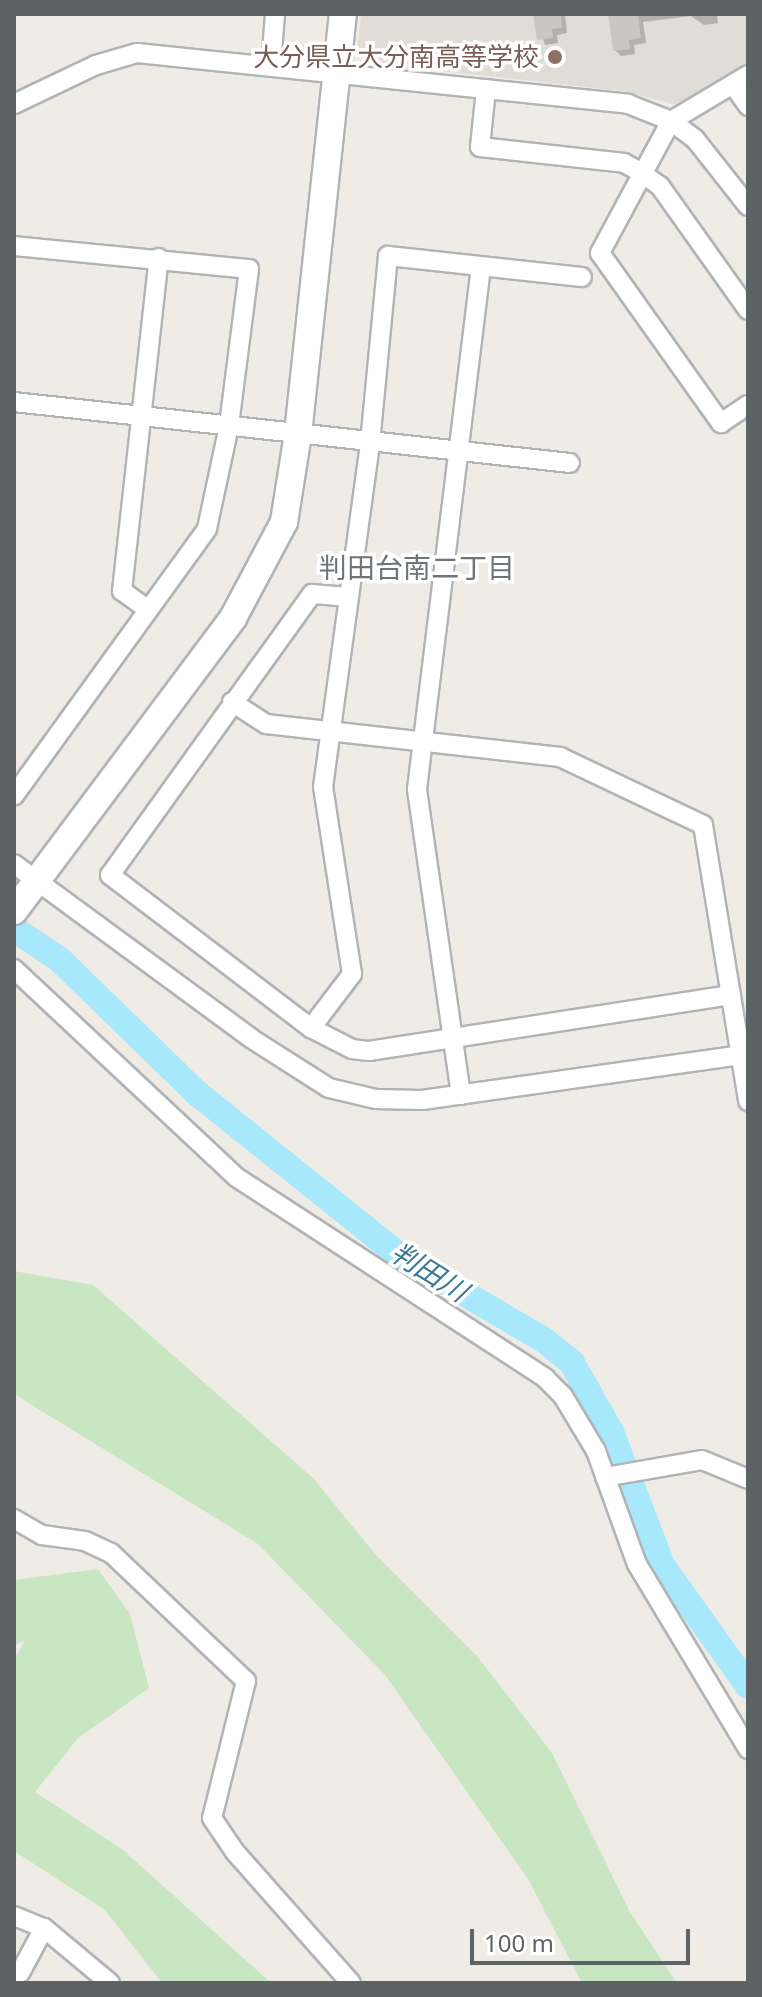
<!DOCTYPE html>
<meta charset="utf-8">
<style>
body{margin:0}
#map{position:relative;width:762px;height:1997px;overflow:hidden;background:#efebe5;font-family:"Noto Sans","Noto Sans JP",sans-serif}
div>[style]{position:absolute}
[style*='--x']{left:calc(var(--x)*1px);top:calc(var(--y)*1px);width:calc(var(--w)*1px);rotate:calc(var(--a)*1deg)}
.education>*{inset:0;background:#e2dcd6}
.green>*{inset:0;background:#c9e6c2}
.shadow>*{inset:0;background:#0003}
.river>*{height:26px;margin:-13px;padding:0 13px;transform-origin:13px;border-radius:13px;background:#a7e8fd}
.building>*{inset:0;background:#cac6c2}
.roads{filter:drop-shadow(2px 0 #b1b4b7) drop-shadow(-2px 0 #b1b4b7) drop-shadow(0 2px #b1b4b7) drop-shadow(0 -2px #b1b4b7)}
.street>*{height:18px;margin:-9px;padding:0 9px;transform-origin:9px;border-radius:9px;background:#fff}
.secondary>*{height:26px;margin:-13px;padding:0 13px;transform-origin:13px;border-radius:13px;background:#fff}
.dots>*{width:22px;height:22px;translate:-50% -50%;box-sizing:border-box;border:4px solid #fff;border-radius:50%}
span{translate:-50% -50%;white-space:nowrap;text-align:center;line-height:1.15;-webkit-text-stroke:7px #fff;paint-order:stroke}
.education-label{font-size:26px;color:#785e54}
.right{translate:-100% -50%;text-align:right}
.neighbourhood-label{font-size:28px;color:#6e7477}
.water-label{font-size:28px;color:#3b7896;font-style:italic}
.frame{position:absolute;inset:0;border:16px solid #5d6265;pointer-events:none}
.scale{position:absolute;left:470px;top:1929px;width:220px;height:36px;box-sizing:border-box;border:4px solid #5d6265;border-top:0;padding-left:10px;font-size:24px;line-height:28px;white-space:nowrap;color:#5d6265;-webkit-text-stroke:6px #fff;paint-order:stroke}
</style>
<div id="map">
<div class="education">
<div style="clip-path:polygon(361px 14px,748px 14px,748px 66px,681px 106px,681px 101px,673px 104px,624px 91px,368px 63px,357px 50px)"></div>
</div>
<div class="green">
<div style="clip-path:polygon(14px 1271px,93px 1285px,314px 1479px,375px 1554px,477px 1656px,552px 1753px,630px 1912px,677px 1983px,582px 1983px,528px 1879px,385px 1675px,258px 1544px,14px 1394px)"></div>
<div style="clip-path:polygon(98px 1569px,130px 1614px,149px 1688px,78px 1738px,35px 1792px,123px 1850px,271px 1983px,162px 1983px,105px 1910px,14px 1851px,14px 1659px,25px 1641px,14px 1645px,14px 1580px)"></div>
</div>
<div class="shadow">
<div style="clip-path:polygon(535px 14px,565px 14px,567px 33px,557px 35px,558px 43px,545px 45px)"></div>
<div style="clip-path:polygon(610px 14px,717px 14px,718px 23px,704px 25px,691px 16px,643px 22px,646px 43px,634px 45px,635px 54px,621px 56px,615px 50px)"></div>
</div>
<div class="river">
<div style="--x:14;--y:929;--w:54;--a:33.7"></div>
<div style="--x:59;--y:959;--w:194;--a:44.2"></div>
<div style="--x:198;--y:1094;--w:258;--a:38.7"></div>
<div style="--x:399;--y:1255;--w:168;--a:30.4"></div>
<div style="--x:544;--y:1340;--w:36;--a:39"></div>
<div style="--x:572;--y:1363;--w:79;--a:60.5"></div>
<div style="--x:611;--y:1432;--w:142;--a:69"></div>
<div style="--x:662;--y:1565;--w:148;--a:54.6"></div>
</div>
<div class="building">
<div style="clip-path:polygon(533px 14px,561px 14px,562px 28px,552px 29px,553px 38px,537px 40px)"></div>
<div style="clip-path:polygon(608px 14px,638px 14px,641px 38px,629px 40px,630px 49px,613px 51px)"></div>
</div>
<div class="roads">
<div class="street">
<div style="--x:271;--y:64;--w:50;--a:-85.4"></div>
<div style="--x:748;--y:75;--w:90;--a:149.1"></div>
<div style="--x:671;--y:121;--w:150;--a:118.3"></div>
<div style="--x:600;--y:253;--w:209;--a:54.6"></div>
<div style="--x:721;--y:423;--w:32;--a:-34"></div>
<div style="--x:733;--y:85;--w:26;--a:54"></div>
<div style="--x:486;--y:89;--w:58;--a:95.9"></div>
<div style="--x:480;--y:147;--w:145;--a:6.3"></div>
<div style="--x:624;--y:163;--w:18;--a:29"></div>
<div style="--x:640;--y:172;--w:24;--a:35"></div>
<div style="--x:660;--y:186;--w:152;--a:54.6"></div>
<div style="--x:14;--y:104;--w:91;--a:-25.4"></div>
<div style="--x:96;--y:65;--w:43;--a:-16.3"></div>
<div style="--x:137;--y:53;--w:494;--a:5.9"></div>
<div style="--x:628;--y:104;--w:46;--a:21.6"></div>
<div style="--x:671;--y:121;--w:30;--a:37"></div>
<div style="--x:695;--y:139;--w:85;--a:51.7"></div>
<div style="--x:14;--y:246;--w:236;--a:5.6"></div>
<div style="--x:249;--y:269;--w:158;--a:97.3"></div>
<div style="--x:229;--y:426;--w:105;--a:102.1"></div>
<div style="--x:207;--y:529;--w:329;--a:125.9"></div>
<div style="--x:14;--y:402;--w:559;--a:6.26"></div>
<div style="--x:348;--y:597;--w:36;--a:-175"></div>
<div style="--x:312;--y:594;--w:346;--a:125.7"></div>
<div style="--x:110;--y:875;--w:253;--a:37.3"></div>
<div style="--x:311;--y:1028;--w:46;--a:27.1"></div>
<div style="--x:352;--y:1049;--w:17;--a:7"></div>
<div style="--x:369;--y:1051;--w:366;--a:-8.8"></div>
<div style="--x:147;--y:609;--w:31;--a:-144"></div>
<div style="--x:122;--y:591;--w:335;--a:-83.7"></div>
<div style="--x:232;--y:702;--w:40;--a:32.9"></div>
<div style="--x:266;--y:724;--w:296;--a:6.4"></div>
<div style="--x:560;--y:757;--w:158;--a:25.4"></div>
<div style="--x:703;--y:825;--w:280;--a:80.7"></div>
<div style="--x:14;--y:864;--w:295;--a:36.3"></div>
<div style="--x:252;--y:1039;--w:91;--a:32.5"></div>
<div style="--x:329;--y:1088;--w:48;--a:13.2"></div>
<div style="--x:376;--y:1099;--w:46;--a:1.2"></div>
<div style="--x:422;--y:1100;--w:329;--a:-8"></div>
<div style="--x:14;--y:969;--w:304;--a:43.1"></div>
<div style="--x:236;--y:1177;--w:369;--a:33"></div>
<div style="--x:545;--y:1378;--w:25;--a:45"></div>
<div style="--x:563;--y:1396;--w:64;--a:59"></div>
<div style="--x:596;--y:1451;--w:120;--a:70.1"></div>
<div style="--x:637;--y:1564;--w:216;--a:59"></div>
<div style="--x:311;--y:1028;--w:68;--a:-52.8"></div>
<div style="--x:352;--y:974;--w:189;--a:-98.8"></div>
<div style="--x:323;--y:787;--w:347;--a:-82.2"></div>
<div style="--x:370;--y:443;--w:188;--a:-84.5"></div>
<div style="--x:388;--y:256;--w:195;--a:6.2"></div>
<div style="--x:461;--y:1095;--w:309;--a:-98.2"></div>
<div style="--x:417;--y:789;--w:526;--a:-83.01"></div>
<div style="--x:605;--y:1477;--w:98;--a:-9.9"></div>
<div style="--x:702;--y:1460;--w:50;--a:22.4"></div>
<div style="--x:14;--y:1519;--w:32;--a:30"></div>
<div style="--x:42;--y:1535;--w:43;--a:7.9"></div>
<div style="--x:85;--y:1541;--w:29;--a:25"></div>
<div style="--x:111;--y:1553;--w:186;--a:43.5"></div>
<div style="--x:246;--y:1681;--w:141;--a:103.9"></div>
<div style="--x:212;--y:1818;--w:41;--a:55.9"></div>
<div style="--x:235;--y:1852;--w:175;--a:48.5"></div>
<div style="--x:14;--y:1916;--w:32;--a:22"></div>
<div style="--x:44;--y:1928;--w:86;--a:39.8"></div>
<div style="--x:20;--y:1973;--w:51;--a:-61.9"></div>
</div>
<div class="secondary">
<div style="--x:14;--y:911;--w:366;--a:-53.2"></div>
<div style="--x:233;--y:618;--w:109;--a:-62"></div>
<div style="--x:284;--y:522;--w:89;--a:-81"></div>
<div style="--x:298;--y:434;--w:422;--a:-83.9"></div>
</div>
</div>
<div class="dots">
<div style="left:555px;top:57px;background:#8d6e63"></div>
</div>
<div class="education-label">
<span class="right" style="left:539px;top:57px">大分県立大分南高等学校</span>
</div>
<div class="neighbourhood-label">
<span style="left:417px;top:567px">判田台南二丁目</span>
</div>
<div class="water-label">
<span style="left:430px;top:1271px;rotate:32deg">判田川</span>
</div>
<div class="frame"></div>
<div class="scale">100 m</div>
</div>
